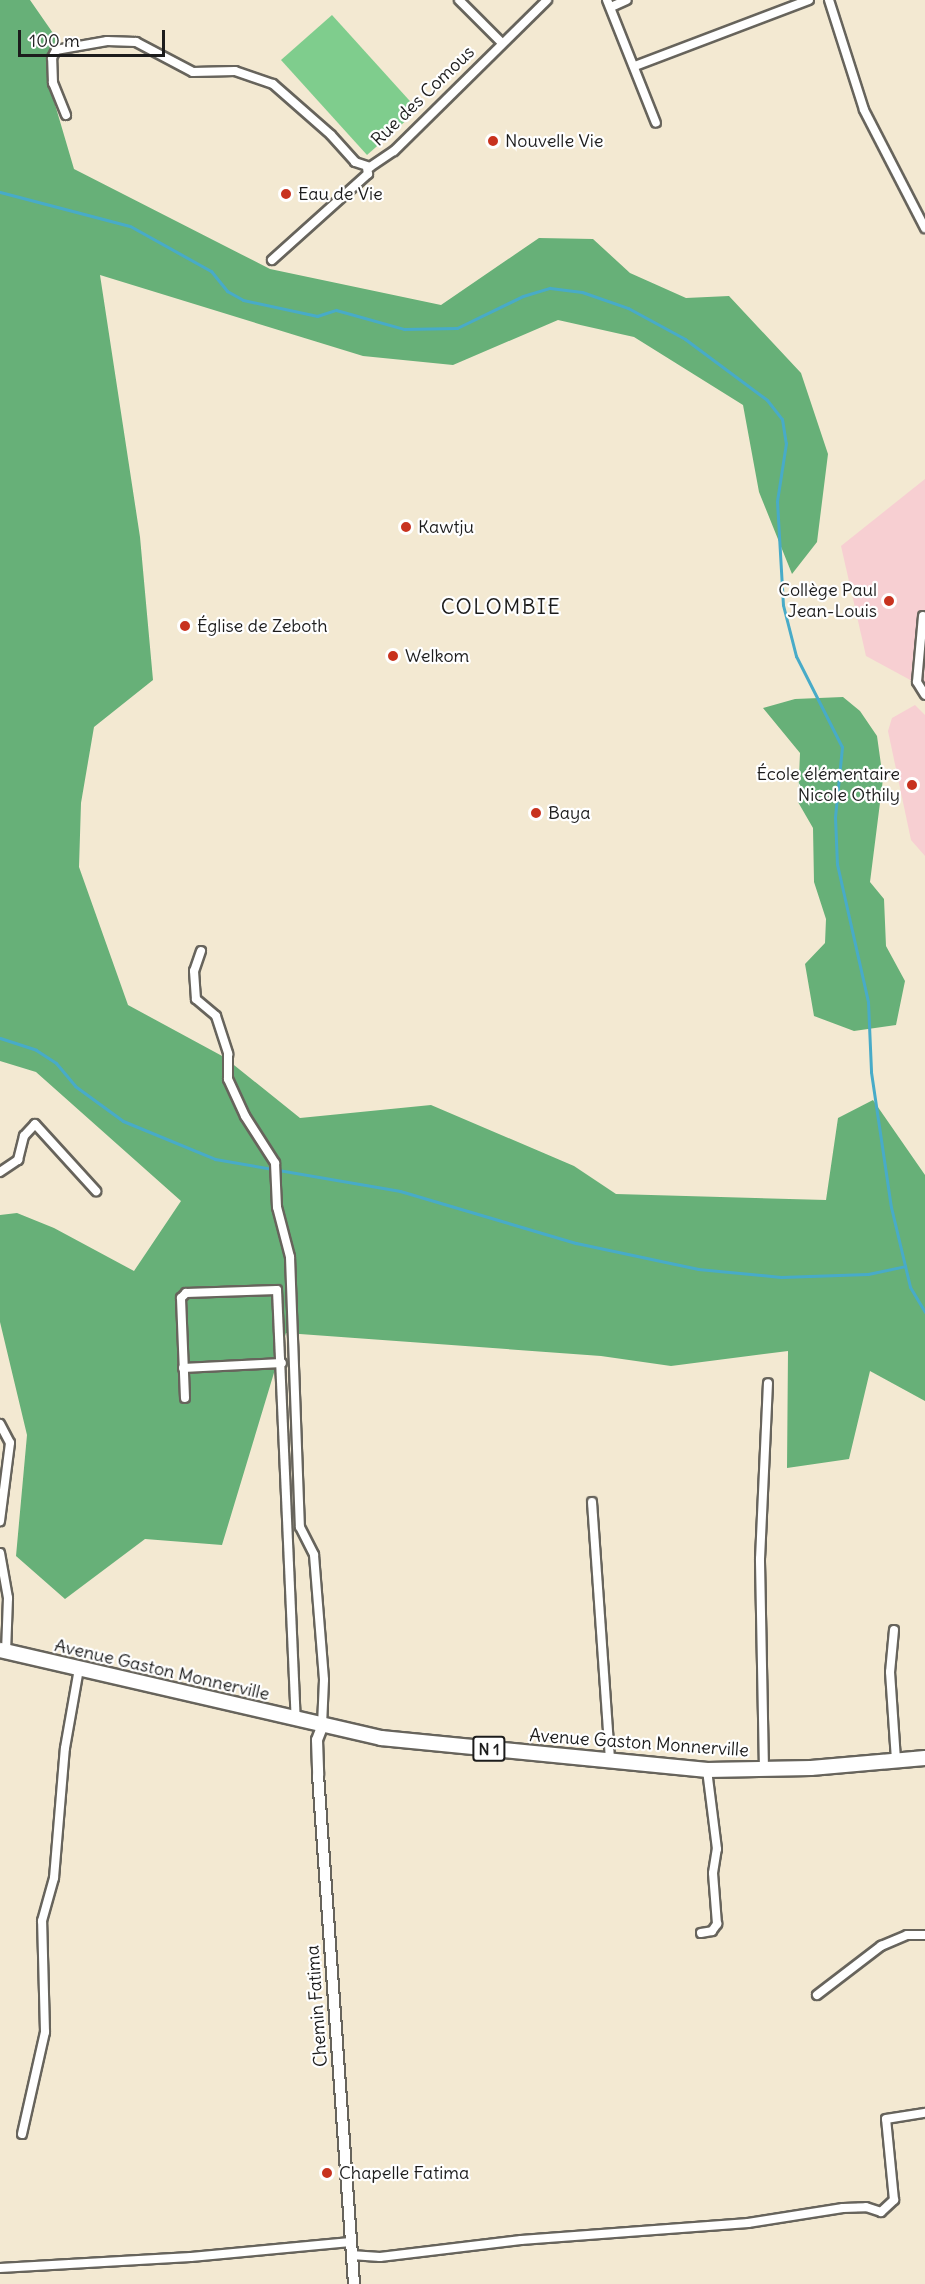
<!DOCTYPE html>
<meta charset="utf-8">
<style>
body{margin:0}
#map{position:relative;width:925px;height:2284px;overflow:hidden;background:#f3e9d2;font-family:Delius,sans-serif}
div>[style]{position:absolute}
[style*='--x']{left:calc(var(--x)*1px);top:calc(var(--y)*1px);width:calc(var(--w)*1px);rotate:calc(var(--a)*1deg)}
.built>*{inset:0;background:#f7cfd2}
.green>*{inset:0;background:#7fcd8d}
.forest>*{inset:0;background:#67b078}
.stream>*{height:3px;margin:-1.5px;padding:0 1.5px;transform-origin:1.5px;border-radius:1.5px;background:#48abc8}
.roads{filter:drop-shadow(2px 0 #67645c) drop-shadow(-2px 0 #67645c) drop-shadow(0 2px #67645c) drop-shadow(0 -2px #67645c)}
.minor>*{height:8px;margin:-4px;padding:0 4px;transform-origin:4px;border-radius:4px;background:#fff}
.tertiary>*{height:10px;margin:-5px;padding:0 5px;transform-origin:5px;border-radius:5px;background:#fff}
.primary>*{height:14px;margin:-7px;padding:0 7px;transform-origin:7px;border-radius:7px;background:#fff}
.dots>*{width:16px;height:16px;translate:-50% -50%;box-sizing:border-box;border:3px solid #fff;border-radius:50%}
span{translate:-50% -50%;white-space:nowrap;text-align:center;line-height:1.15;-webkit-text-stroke:4.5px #fff;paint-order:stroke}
.shield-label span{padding:2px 4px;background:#fff;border:2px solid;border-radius:4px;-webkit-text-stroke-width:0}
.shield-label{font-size:16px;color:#1c1c1c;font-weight:700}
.street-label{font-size:18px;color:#1c1c1c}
.poi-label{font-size:18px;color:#1c1c1c}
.left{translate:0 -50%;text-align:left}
.right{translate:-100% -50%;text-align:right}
.quarter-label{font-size:21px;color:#1c1c1c;letter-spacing:1.5px}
.scale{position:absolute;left:18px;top:30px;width:147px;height:27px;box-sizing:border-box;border:3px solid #1c1c1c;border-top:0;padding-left:8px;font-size:18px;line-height:21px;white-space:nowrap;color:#1c1c1c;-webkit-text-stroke:4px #fff;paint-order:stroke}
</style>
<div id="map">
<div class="built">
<div style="clip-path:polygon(925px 479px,925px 688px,866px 656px,841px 546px)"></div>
<div style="clip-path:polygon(915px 705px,925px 715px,925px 856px,911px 840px,888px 731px,892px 718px)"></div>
</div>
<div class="green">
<div style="clip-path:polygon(332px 15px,418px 110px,367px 155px,281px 60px)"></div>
</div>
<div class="forest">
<div style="clip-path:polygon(0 0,30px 0,55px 36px,54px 101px,74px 169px,270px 269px,441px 305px,539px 238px,593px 239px,630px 273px,686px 298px,729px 296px,801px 373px,828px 454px,817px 542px,792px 574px,759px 492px,743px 405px,634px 337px,558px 320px,453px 365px,363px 356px,100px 275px,140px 537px,153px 680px,94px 727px,81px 803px,79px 867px,128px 1005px,224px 1057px,300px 1118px,431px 1105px,574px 1166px,616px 1194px,826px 1200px,838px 1118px,873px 1100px,925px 1175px,925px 1401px,870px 1371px,849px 1459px,787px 1468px,788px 1351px,671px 1366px,601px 1356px,286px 1333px,222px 1545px,145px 1539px,65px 1599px,16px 1556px,27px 1435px,0 1322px,0 1215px,17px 1213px,54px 1228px,134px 1271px,181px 1201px,36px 1072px,0 1061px)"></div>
<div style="clip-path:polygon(843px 697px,860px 711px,877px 736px,883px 779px,870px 882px,884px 899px,886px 946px,905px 981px,896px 1025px,854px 1031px,814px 1016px,805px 964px,825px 943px,826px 919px,814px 882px,813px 828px,798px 802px,800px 753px,763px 708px,795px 699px)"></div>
</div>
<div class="stream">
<div style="--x:0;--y:192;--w:134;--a:14.7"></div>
<div style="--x:130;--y:226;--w:93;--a:29.1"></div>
<div style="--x:211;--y:271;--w:26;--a:51"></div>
<div style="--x:227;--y:291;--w:18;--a:29"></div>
<div style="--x:243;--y:300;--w:76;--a:12.2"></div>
<div style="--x:317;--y:316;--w:20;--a:-18"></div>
<div style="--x:336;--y:310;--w:71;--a:15.6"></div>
<div style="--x:404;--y:329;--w:53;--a:-1.1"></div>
<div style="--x:457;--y:328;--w:73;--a:-25.9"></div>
<div style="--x:523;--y:296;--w:28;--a:-17"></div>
<div style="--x:550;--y:288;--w:32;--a:7"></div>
<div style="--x:582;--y:292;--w:49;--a:19.2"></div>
<div style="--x:628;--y:308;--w:65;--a:28.5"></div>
<div style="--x:685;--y:339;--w:102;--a:36.6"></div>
<div style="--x:767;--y:400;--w:24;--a:52"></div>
<div style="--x:782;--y:419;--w:24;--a:81"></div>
<div style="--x:786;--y:443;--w:59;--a:98.8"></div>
<div style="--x:777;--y:501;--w:104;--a:86.7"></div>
<div style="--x:783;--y:605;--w:53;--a:75.7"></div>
<div style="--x:796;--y:656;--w:102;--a:63.2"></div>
<div style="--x:842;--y:747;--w:70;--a:95.7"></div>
<div style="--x:835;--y:817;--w:47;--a:87.6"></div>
<div style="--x:837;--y:864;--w:141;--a:77.3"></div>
<div style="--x:868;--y:1002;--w:70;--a:87.5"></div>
<div style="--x:871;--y:1072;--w:136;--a:81.6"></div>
<div style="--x:891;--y:1207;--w:82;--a:76.6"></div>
<div style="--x:910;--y:1287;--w:29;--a:59"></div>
<div style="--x:0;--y:1038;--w:38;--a:18"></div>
<div style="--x:36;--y:1050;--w:24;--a:33"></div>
<div style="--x:56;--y:1063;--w:30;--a:50"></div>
<div style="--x:75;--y:1086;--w:59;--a:36.1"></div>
<div style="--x:123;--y:1121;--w:100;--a:22.4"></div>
<div style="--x:215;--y:1159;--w:188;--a:9.8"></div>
<div style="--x:400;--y:1191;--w:184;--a:16.5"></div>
<div style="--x:576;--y:1243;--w:125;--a:12"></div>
<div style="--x:698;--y:1269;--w:83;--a:5.5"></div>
<div style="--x:781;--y:1277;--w:87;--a:-2"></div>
<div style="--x:868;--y:1274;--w:38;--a:-12"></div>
</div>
<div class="roads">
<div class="minor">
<div style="--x:459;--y:0;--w:61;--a:45"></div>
<div style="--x:607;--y:0;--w:132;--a:68.3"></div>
<div style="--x:829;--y:0;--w:115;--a:72.3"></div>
<div style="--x:864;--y:110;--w:133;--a:62.7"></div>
<div style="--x:611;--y:7;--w:17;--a:-24"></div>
<div style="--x:635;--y:66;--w:186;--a:-20.8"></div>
<div style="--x:66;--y:115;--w:35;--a:-112"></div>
<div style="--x:53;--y:83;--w:25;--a:-92"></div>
<div style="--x:52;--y:58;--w:9;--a:-63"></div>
<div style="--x:56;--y:50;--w:52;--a:-10"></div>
<div style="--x:107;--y:41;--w:29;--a:2"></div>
<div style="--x:136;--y:42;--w:64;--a:27.8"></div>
<div style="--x:193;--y:72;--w:42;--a:-1.4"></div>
<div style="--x:235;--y:71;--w:40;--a:18.9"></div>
<div style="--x:273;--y:84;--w:77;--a:41.3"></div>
<div style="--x:331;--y:135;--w:36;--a:48"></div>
<div style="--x:355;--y:162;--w:16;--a:18"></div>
<div style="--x:370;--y:167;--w:29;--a:-34"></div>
<div style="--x:394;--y:151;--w:215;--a:-44.6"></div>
<div style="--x:272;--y:260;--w:129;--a:-41.9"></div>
<div style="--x:368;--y:174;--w:6;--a:-99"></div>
<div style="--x:923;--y:616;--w:66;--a:95.2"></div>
<div style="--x:917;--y:682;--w:15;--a:58"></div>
<div style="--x:201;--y:951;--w:21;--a:109"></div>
<div style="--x:194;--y:971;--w:28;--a:86"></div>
<div style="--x:196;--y:999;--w:26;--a:40"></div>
<div style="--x:216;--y:1016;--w:40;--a:72"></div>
<div style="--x:228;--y:1054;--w:25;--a:90"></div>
<div style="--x:228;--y:1079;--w:41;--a:65.3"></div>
<div style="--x:245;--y:1116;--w:56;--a:57.4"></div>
<div style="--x:275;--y:1163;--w:44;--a:87.4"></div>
<div style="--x:277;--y:1207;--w:52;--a:75.4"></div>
<div style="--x:290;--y:1257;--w:270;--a:87.9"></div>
<div style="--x:300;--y:1527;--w:31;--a:63"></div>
<div style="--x:314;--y:1555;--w:125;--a:85.4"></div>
<div style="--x:324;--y:1680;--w:46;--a:92.5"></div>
<div style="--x:0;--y:1172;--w:22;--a:-34"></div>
<div style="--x:18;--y:1160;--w:25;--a:-76"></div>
<div style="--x:24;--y:1136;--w:16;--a:-47"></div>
<div style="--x:35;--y:1124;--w:91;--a:47.7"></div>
<div style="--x:183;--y:1368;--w:99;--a:-2.9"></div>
<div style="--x:185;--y:1398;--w:100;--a:-92.3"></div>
<div style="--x:181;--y:1298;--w:7;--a:-45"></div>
<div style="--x:186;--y:1293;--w:91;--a:-1.9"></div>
<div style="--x:277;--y:1290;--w:430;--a:87.5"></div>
<div style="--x:0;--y:1424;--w:21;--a:62"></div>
<div style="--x:10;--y:1443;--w:79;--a:97.3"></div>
<div style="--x:592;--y:1502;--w:260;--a:86"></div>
<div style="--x:0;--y:1553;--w:46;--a:79.9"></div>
<div style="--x:8;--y:1598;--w:54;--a:92.1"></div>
<div style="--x:894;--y:1630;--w:42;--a:95.4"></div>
<div style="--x:890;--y:1672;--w:88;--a:86.1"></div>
<div style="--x:764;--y:1770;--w:211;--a:-91.1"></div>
<div style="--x:760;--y:1559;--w:176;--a:-87.4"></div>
<div style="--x:701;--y:1933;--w:11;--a:-10"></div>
<div style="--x:712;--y:1931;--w:9;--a:-54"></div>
<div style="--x:717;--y:1924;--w:51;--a:-94.5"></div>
<div style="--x:713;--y:1873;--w:24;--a:-81"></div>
<div style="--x:717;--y:1849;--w:80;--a:-97.2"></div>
<div style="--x:817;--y:1995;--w:81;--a:-37.4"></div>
<div style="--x:881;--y:1946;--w:28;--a:-23"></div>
<div style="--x:907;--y:1935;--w:18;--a:0"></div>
<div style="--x:22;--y:2134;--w:105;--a:-77.3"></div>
<div style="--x:45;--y:2032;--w:111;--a:-91.5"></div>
<div style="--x:42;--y:1921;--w:45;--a:-74.4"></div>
<div style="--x:54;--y:1878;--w:130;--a:-85.2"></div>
<div style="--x:65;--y:1748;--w:80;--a:-80"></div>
<div style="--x:351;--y:2255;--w:29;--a:4"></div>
<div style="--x:380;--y:2257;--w:142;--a:-6.9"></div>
<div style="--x:521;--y:2240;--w:228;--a:-4.3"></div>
<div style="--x:748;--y:2223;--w:96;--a:-9"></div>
<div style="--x:843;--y:2208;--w:23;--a:-2"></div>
<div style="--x:866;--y:2207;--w:16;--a:18"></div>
<div style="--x:881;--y:2212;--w:18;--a:-43"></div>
<div style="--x:894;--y:2200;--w:81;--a:-95.6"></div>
<div style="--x:886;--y:2119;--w:39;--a:-9"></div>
<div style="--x:0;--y:2268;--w:191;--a:-3.3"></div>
<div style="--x:191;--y:2257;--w:160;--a:-5.4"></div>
</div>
<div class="tertiary">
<div style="--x:322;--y:1727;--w:14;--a:111"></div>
<div style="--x:317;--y:1740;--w:35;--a:88"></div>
<div style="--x:318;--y:1775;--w:510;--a:85.95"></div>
</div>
<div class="primary">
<div style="--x:0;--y:1650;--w:391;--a:13"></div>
<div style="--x:381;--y:1738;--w:328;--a:5.6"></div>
<div style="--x:707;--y:1770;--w:104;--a:-1.1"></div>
<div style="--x:811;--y:1768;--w:114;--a:-5"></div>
</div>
</div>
<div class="dots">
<div style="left:493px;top:141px;background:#c8321e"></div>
<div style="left:286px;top:194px;background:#c8321e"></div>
<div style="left:406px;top:527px;background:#c8321e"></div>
<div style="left:889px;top:601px;background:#c8321e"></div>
<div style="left:185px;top:626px;background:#c8321e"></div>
<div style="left:393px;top:656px;background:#c8321e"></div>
<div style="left:912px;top:785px;background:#c8321e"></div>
<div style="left:536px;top:813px;background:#c8321e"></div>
<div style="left:327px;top:2173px;background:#c8321e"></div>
</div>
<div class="shield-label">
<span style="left:489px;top:1749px">N 1</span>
</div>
<div class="street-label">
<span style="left:423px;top:96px;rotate:-44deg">Rue des Comous</span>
<span style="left:162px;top:1670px;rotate:13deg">Avenue Gaston Monnerville</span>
<span style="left:639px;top:1743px;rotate:4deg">Avenue Gaston Monnerville</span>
<span style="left:317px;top:2006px;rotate:-94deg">Chemin Fatima</span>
</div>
<div class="poi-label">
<span class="left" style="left:505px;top:141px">Nouvelle Vie</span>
<span class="left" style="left:298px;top:194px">Eau de Vie</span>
<span class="left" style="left:418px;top:527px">Kawtju</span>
<span class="right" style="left:877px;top:601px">Collège Paul<br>Jean-Louis</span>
<span class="left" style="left:197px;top:626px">Église de Zeboth</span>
<span class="left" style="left:405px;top:656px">Welkom</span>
<span class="right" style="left:900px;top:785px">École élémentaire<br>Nicole Othily</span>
<span class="left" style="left:548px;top:813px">Baya</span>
<span class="left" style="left:339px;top:2173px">Chapelle Fatima</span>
</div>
<div class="quarter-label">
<span style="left:501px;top:607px">COLOMBIE</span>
</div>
<div class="scale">100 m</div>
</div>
